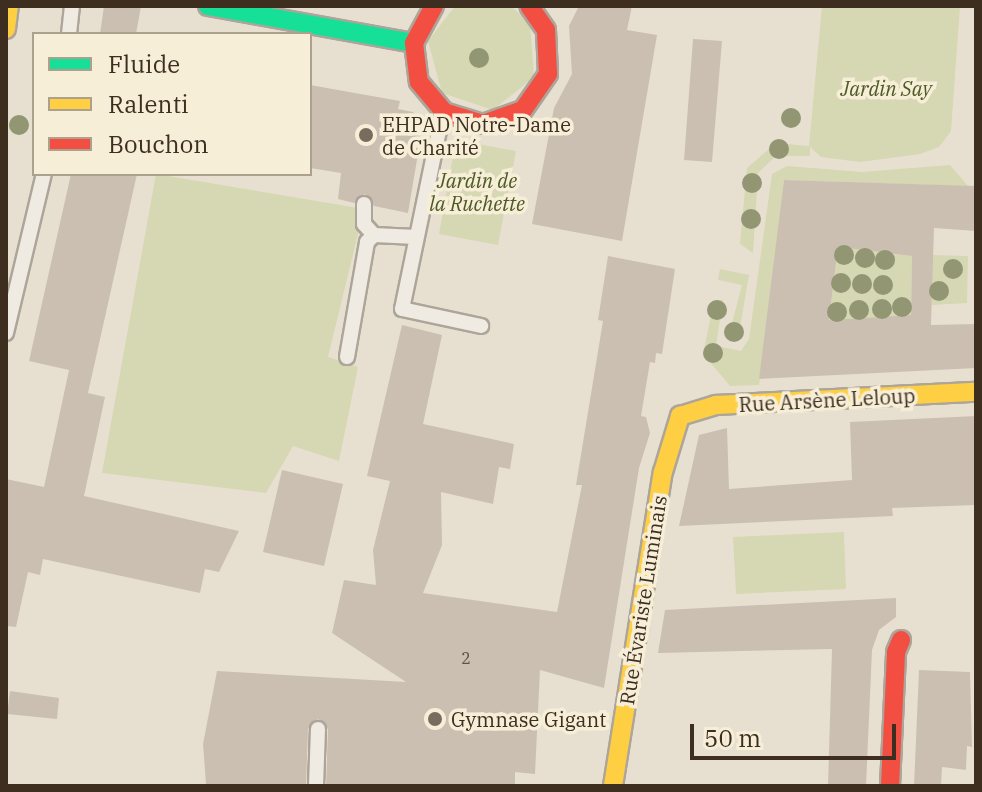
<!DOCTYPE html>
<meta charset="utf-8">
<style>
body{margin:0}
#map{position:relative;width:982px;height:792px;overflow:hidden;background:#e7e0d1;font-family:"IBM Plex Serif",serif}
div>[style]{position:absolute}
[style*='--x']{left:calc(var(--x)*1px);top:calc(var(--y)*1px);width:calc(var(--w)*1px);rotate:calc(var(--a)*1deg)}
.green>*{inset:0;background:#d6d7b3}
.building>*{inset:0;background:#cbbfb2}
.roads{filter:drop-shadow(2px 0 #ada599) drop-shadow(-2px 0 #ada599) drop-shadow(0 2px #ada599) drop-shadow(0 -2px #ada599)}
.lane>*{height:14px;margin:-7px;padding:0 7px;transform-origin:7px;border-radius:7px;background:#efebe3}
.fast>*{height:18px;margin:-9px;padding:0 9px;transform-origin:9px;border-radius:9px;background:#16e098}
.slow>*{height:18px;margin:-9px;padding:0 9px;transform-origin:9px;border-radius:9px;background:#ffcf43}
.jam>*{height:18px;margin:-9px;padding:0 9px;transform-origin:9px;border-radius:9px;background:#f24e42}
.trees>*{width:20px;height:20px;margin:-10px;border-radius:50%;background:#929673}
.dots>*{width:22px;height:22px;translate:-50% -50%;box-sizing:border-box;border:4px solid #f7eed8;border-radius:50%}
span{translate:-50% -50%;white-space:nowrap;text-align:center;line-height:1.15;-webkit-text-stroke:7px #f7eed8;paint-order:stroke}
.number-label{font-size:16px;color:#605244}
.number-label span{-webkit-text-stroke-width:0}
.park-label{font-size:20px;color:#4d5a26;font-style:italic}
.poi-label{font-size:20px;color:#3d2e20}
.left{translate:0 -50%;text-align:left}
.street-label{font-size:20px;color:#3d2e20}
.frame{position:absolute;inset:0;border:8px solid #3d2e20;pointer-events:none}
.legend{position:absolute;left:32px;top:32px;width:280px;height:144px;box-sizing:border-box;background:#f7eed8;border:2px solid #ada18e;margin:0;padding:10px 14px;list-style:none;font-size:24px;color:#3d2e20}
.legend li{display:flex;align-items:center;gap:16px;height:40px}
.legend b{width:40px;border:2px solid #ada18e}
.scale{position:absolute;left:690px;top:724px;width:206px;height:36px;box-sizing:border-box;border:4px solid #3d2e20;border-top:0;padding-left:10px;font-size:24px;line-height:28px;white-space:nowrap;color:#3d2e20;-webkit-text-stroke:6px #f7eed8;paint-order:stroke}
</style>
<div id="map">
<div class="green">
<div style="clip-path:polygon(455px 6px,511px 6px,530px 23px,534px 77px,493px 110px,442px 93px,428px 41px)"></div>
<div style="clip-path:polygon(822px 6px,960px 6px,951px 131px,939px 147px,920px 154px,860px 162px,821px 157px,810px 147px,810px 156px,776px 156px,758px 173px,753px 253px,740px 244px,747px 168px,776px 143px,809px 146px)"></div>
<div style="clip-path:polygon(456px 140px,516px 151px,498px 245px,439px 234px)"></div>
<div style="clip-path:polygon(950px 165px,968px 186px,784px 180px,759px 385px,730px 386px,703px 354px,713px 306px,723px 299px,716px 346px,741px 351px,749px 339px,772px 174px,787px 166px,862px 172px)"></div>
<div style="clip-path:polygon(156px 174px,364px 209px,328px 357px,358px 367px,339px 461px,293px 446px,266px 493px,102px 473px)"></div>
<div style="clip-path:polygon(838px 247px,912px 256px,911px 315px,829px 320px)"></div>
<div style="clip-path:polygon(932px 255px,968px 256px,967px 303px,932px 305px)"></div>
<div style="clip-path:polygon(720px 269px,749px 275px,738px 339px,728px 338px,742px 285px,718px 280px)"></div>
<div style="clip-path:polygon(844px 532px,846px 589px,736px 594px,733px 537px)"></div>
</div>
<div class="building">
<div style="clip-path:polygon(104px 6px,141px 6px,136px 34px,100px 34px)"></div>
<div style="clip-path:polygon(579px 6px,632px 6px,627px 30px,657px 35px,622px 241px,532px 224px,554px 108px,572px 74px,569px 26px)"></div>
<div style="clip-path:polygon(693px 39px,722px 41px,712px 162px,684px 160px)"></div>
<div style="clip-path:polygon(310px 85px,400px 101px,398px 109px,413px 112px,423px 124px,408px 213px,374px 206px,365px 194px,354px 203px,338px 199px,341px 173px,310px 168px)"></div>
<div style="clip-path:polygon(71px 174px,137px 174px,88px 393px,105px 397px,84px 496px,239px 531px,219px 572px,205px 569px,200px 593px,43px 559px,40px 575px,28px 572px,16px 627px,6px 626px,6px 479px,44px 487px,69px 370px,29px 361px)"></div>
<div style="clip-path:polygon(evenodd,784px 180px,976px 186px,976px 231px,934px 228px,931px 325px,976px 324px,976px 368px,759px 379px,784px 180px,838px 247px,912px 256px,911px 315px,829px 320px,838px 247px)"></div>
<div style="clip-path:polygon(608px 256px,675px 269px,662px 354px,656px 353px,655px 363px,650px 362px,641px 416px,646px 417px,650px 433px,639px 468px,604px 688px,540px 670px,535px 774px,515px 772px,515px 786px,326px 786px,328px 729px,318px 719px,308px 729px,306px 786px,206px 784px,203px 744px,217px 671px,406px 682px,332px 633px,344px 580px,376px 585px,373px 550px,390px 481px,367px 476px,402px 325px,442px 335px,423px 424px,514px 444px,510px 469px,499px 467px,493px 504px,441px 492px,442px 545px,423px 593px,557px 612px,582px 485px,576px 485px,603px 321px,598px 320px)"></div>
<div style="clip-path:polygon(976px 416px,976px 505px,892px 508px,893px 516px,679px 526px,699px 435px,727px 428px,729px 489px,852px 480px,850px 422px)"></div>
<div style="clip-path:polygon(282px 470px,343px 484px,324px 566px,263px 552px)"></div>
<div style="clip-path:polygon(896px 598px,896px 617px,879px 630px,872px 650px,866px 786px,828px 786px,832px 649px,658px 653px,665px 610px)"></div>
<div style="clip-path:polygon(919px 670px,970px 672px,972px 747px,967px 746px,966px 770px,942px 767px,941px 786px,914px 786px)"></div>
<div style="clip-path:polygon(10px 691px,59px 698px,57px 719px,7px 714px)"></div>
</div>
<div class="roads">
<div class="lane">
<div style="--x:69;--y:34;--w:28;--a:-84"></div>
<div style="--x:442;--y:116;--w:197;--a:101.7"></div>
<div style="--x:402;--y:309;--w:81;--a:12.1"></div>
<div style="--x:364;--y:204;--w:20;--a:90"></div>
<div style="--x:364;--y:224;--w:15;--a:48"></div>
<div style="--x:6;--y:333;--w:163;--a:-76.6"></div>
<div style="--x:347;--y:357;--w:117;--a:-80.1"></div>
<div style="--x:367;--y:242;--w:10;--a:-45"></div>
<div style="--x:374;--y:235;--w:42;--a:2.7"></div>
<div style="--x:316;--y:786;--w:57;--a:-88"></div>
</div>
<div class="fast">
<div style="--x:208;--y:6;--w:209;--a:10.2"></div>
</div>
<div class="slow">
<div style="--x:6;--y:29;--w:23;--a:-83"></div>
<div style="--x:613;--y:786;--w:318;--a:-81"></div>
<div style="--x:663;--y:472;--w:59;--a:-73.1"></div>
<div style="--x:680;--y:416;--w:38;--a:-17"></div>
<div style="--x:716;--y:405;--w:260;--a:-2.9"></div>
</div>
<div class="jam">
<div style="--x:434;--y:6;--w:42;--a:118.4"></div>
<div style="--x:414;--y:43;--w:39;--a:83"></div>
<div style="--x:419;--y:82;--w:39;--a:50"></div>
<div style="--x:444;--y:112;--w:41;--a:17.1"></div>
<div style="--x:483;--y:124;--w:42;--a:-19.3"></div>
<div style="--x:523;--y:110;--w:44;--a:-55.2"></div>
<div style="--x:548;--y:74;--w:44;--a:-92.6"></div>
<div style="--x:546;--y:30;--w:29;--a:-125"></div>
<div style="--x:890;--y:786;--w:134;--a:-87.4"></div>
<div style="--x:896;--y:652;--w:13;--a:-67"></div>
</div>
</div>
<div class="trees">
<div style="left:479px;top:58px"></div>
<div style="left:791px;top:118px"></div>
<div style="left:19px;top:125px"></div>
<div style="left:779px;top:149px"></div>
<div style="left:752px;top:183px"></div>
<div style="left:751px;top:219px"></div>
<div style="left:844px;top:255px"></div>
<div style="left:865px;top:258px"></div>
<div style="left:885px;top:260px"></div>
<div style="left:953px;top:269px"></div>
<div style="left:841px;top:283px"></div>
<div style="left:862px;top:284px"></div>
<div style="left:883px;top:285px"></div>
<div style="left:939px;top:291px"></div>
<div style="left:902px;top:307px"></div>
<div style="left:882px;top:309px"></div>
<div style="left:717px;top:310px"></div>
<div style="left:859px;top:310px"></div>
<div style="left:837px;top:312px"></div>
<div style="left:734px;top:332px"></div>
<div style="left:713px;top:353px"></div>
</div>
<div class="dots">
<div style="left:366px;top:135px;background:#786c5e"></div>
<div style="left:435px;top:719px;background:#786c5e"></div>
</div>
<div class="number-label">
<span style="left:466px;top:658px">2</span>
</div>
<div class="park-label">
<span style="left:886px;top:88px">Jardin Say</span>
<span style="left:477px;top:192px">Jardin de<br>la Ruchette</span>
</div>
<div class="poi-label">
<span class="left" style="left:382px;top:136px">EHPAD Notre-Dame<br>de Charité</span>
<span class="left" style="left:451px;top:719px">Gymnase Gigant</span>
</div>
<div class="street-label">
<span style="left:827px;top:400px;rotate:-3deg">Rue Arsène Leloup</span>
<span style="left:643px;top:600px;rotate:-81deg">Rue Évariste Luminais</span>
</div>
<div class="frame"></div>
<ul class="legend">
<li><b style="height:10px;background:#16e098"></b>Fluide</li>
<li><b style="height:10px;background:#ffcf43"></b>Ralenti</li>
<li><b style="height:10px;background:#f24e42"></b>Bouchon</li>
</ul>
<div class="scale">50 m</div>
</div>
